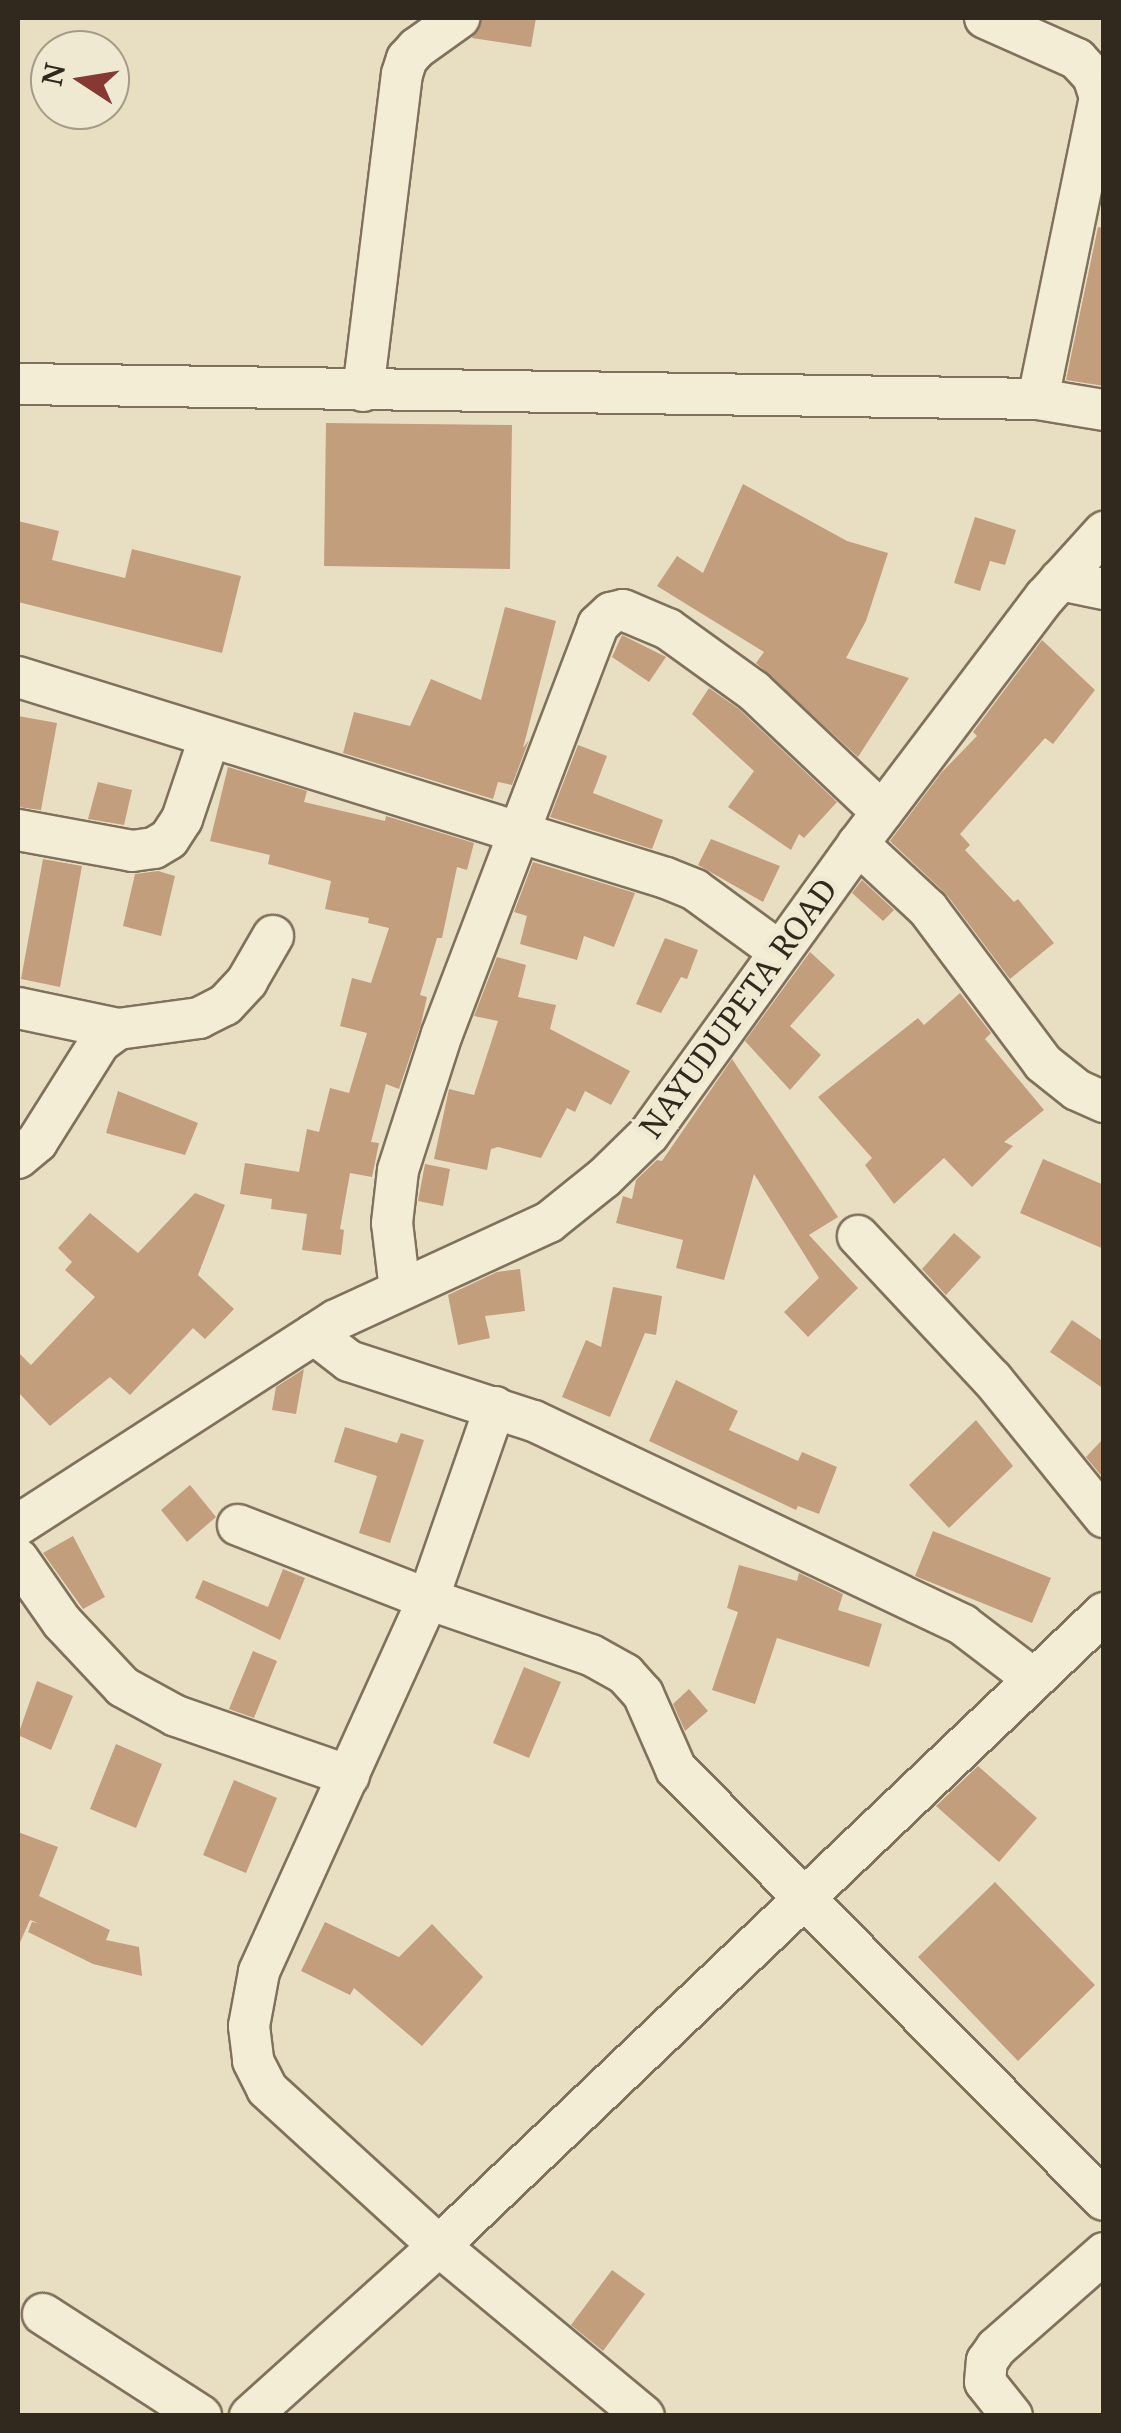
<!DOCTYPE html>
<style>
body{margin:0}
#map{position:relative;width:1121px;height:2433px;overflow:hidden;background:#e8dfc3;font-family:"Noto Serif",serif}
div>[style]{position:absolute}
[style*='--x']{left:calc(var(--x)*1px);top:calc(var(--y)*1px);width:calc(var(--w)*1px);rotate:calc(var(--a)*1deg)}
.building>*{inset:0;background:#c29e7d}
.roads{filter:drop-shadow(2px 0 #80715c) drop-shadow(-2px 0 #80715c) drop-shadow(0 2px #80715c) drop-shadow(0 -2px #80715c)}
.minor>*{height:40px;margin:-20px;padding:0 20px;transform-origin:20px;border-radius:20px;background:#f4edd5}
span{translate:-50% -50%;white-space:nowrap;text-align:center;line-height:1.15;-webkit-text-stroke:10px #f0e9d1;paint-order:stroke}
.street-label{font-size:32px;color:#31291e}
.frame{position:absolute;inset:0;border:20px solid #31291e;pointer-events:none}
.north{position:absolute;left:30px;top:30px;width:100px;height:100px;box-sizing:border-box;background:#f0e9d1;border:2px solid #a49c89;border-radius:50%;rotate:282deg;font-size:28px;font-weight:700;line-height:40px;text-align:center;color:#31291e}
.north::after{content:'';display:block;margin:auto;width:35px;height:45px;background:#873833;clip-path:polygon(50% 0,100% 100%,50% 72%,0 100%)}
</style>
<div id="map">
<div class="building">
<div style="clip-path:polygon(482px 18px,536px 18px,531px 47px,472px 38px)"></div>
<div style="clip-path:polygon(1098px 227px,1104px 228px,1104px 386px,1066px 380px)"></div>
<div style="clip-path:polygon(326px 423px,512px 425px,510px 569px,324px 566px)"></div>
<div style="clip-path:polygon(743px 484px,847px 541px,888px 553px,866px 621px,846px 658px,909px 678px,858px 757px,756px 663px,764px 652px,657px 586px,677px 556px,703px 573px)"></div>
<div style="clip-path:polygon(975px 517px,1016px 530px,1005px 565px,990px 561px,980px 591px,954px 583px)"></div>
<div style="clip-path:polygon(18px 521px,59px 531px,52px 560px,125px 578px,132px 549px,241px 576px,222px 653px,18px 602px)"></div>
<div style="clip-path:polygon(505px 607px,556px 621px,523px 748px,529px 740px,512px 785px,498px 782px,493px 799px,343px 753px,354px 712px,410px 726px,431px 679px,481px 700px)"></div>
<div style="clip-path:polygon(622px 635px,666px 657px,649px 682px,612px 657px)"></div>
<div style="clip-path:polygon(1042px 640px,1095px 690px,1053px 744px,1045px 738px,960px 834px,970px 845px,965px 850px,1014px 902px,1018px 899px,1054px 943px,1010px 979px,947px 895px,890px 841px,942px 772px,977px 736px,973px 732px)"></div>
<div style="clip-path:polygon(709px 688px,739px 709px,837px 802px,804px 838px,799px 834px,791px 850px,728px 807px,754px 771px,692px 714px)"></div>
<div style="clip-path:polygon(18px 716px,57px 723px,41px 810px,18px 807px)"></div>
<div style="clip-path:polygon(578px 745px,607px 756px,593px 793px,663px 820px,652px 849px,550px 817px)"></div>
<div style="clip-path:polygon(228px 767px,307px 791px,304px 802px,385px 821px,386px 816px,474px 843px,467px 870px,457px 867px,442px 938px,437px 938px,420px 995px,427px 997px,421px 1024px,399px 1089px,386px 1084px,371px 1142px,379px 1143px,372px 1177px,350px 1173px,340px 1229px,344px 1230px,341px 1255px,302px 1250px,307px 1214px,271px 1209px,272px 1199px,240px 1194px,245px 1163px,299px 1172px,307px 1129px,319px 1132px,330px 1088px,349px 1093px,367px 1033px,340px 1026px,352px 978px,371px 983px,389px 928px,368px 923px,369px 918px,325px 909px,331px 881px,268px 864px,270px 855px,210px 841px)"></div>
<div style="clip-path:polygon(98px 782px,132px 790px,124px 825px,88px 819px)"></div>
<div style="clip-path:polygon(711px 839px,780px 866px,763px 902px,698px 865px)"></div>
<div style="clip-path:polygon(43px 859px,82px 866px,60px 987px,21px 979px)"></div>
<div style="clip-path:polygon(533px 862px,635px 893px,614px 947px,584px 936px,577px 960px,520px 944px,527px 916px,514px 912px)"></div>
<div style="clip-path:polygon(158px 871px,175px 876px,161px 936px,123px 926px,135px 874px)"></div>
<div style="clip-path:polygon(862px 880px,894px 910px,883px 921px,852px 893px)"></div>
<div style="clip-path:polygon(665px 938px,698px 950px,687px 979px,681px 977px,661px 1013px,636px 1004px)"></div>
<div style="clip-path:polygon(810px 952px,835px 975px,790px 1026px,821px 1055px,790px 1090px,745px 1041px)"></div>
<div style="clip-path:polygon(497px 957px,526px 965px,518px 997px,556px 1005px,550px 1029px,630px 1071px,611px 1105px,585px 1091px,575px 1112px,567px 1108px,541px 1158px,498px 1147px,491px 1149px,487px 1170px,434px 1159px,449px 1089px,474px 1095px,498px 1021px,474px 1016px)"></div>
<div style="clip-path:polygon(960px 993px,991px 1033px,985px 1039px,1044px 1110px,1004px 1142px,1013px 1146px,972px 1187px,944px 1158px,894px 1204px,865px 1165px,872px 1158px,818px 1097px,918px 1018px,924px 1025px)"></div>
<div style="clip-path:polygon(732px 1059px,838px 1217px,809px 1235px,858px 1288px,808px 1337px,784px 1312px,819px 1278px,754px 1174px,724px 1280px,676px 1268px,683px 1240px,616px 1223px,623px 1196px,632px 1199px,636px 1180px,657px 1160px,662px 1161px)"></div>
<div style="clip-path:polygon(118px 1091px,198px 1123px,185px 1155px,106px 1133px)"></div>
<div style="clip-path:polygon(1043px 1159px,1104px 1185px,1104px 1249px,1020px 1213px)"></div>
<div style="clip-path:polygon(425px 1164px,450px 1169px,443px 1206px,418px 1201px)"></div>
<div style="clip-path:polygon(195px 1193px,225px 1205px,198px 1275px,234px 1309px,205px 1339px,193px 1328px,130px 1395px,110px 1377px,50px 1426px,18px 1392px,18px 1352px,31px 1365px,95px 1297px,65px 1270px,72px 1262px,58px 1248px,90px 1213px,138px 1253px)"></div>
<div style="clip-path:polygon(954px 1233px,981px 1257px,946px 1295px,922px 1269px)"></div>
<div style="clip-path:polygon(520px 1269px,525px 1311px,485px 1316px,490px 1338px,458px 1345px,448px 1295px,497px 1272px)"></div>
<div style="clip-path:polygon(613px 1287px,662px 1296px,656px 1335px,645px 1333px,610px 1417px,562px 1397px,586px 1340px,601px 1347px)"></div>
<div style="clip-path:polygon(1072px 1320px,1104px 1342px,1104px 1389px,1050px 1352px)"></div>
<div style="clip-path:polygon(304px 1369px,296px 1414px,272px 1410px,276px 1387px)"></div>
<div style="clip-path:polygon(676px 1380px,738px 1411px,729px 1430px,798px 1461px,802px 1452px,837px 1467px,819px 1514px,798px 1506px,796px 1510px,649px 1441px)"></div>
<div style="clip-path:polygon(976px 1420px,1013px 1466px,949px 1528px,909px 1485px)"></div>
<div style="clip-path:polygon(345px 1427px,397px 1443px,401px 1433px,424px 1440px,390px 1543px,359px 1533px,377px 1476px,334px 1462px)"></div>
<div style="clip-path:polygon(1104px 1438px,1104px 1479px,1086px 1457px)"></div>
<div style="clip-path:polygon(190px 1485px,216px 1517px,187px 1542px,161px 1510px)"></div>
<div style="clip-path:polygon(933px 1531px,1051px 1578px,1032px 1623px,915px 1576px)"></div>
<div style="clip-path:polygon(73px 1536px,105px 1597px,83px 1609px,43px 1553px)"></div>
<div style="clip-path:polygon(739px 1565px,797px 1581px,799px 1573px,843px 1594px,838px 1610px,882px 1624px,869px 1667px,777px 1638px,755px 1704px,712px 1690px,738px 1612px,727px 1608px)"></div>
<div style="clip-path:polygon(283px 1569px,305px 1578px,280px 1640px,195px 1598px,203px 1580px,268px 1607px)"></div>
<div style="clip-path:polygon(253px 1651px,277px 1661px,254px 1718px,229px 1709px)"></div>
<div style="clip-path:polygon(524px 1667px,561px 1682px,529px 1758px,493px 1743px)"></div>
<div style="clip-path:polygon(37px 1681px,73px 1696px,51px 1750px,18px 1735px)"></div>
<div style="clip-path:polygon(689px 1689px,708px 1711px,685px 1731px,673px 1704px)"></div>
<div style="clip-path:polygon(116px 1744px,162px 1764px,136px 1828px,90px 1809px)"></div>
<div style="clip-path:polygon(978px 1766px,1037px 1818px,999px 1862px,936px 1806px)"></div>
<div style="clip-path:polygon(234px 1780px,277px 1798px,246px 1873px,203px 1855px)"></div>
<div style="clip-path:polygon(18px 1832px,58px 1847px,39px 1896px,110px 1930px,106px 1940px,139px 1947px,142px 1976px,93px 1964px,28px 1932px,32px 1922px,38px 1923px,30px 1920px,18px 1947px)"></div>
<div style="clip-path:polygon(995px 1882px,1095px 1985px,1018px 2061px,918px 1957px)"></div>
<div style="clip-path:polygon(325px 1922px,399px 1957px,432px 1924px,483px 1977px,422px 2046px,354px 1988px,350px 1995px,301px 1971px)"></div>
<div style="clip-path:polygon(612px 2270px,645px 2294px,603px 2351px,571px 2325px)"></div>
</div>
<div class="roads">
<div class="minor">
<div style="--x:985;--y:18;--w:101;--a:24"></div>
<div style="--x:1077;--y:59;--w:23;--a:47"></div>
<div style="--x:1093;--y:76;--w:22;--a:72"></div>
<div style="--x:1100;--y:97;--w:308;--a:101.6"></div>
<div style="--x:18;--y:384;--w:1020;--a:0.84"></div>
<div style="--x:1038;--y:399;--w:67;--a:9.5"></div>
<div style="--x:363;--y:391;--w:319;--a:-83"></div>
<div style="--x:402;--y:74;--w:16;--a:-72"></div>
<div style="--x:407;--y:59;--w:15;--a:-48"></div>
<div style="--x:417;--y:48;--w:52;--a:-35.5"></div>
<div style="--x:1060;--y:580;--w:45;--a:11.6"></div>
<div style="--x:18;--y:677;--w:678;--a:17.23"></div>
<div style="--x:666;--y:878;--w:31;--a:22"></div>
<div style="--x:695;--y:890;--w:105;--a:36.1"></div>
<div style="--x:18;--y:830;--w:116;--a:10.4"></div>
<div style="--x:132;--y:851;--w:22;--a:-8"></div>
<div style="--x:154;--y:848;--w:17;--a:-31"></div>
<div style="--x:169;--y:839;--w:24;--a:-57"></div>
<div style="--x:182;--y:819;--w:84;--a:-71.4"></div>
<div style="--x:858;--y:844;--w:96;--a:42.9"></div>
<div style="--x:928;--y:909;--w:192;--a:53.2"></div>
<div style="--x:1043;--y:1063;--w:43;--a:38.5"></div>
<div style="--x:1077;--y:1090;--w:30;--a:24"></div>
<div style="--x:18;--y:1008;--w:102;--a:11.9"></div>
<div style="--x:18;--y:1158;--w:25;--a:-40"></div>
<div style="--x:37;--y:1142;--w:118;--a:-57.8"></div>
<div style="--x:100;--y:1042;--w:22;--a:-36"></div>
<div style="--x:118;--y:1029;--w:82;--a:-7.7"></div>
<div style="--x:199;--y:1018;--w:29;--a:-27"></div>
<div style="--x:225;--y:1005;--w:33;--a:-47"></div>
<div style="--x:247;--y:981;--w:52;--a:-60"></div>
<div style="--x:858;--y:1236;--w:196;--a:46.9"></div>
<div style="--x:992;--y:1379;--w:178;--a:50.9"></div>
<div style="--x:400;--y:1290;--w:67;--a:-96.8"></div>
<div style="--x:392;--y:1223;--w:53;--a:-83.5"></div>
<div style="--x:398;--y:1170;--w:143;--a:-72.1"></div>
<div style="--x:442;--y:1034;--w:438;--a:-69.1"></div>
<div style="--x:598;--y:625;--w:18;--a:-43"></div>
<div style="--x:611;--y:613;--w:12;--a:-14"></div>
<div style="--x:623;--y:610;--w:49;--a:22.9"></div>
<div style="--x:668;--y:629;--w:106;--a:35.8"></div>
<div style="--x:754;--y:691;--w:176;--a:43.4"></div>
<div style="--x:314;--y:1334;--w:44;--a:37.6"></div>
<div style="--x:349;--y:1361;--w:194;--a:18"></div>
<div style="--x:534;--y:1421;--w:475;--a:25.4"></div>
<div style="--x:963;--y:1625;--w:89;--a:37.3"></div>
<div style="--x:495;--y:1407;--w:203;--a:109.2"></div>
<div style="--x:428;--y:1599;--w:409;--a:114.4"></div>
<div style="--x:259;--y:1972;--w:55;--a:100.5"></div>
<div style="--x:249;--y:2026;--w:35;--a:83"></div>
<div style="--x:253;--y:2061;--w:31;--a:63"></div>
<div style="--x:267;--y:2089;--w:233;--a:42.4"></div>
<div style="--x:439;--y:2246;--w:266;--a:39.7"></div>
<div style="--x:18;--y:1525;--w:378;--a:-32.8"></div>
<div style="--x:336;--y:1320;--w:234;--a:-24.7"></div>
<div style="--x:549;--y:1222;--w:70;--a:-38.7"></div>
<div style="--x:604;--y:1178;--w:63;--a:-44.4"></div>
<div style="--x:649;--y:1134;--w:357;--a:-54.2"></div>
<div style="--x:858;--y:844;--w:310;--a:-52.9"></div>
<div style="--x:1045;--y:597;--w:88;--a:-47.8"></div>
<div style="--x:238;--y:1525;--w:204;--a:21.3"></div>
<div style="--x:428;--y:1599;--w:172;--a:19"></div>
<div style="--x:591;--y:1655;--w:39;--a:29"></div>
<div style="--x:625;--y:1674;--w:27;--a:48"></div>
<div style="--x:643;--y:1694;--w:82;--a:66.3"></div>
<div style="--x:676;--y:1769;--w:607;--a:45.2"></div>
<div style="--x:18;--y:1559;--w:77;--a:55.1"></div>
<div style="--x:62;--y:1622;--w:89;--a:46.8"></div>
<div style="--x:123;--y:1687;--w:60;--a:28.7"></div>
<div style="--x:176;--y:1716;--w:183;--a:19.1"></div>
<div style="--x:43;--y:2314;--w:188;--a:32.8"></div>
<div style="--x:250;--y:2416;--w:254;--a:-42"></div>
<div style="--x:439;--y:2246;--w:918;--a:-43.59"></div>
<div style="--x:1012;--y:2416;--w:43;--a:-128.5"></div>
<div style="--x:985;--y:2382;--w:21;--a:-85"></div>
<div style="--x:987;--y:2361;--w:16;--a:-55"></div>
<div style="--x:996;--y:2348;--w:144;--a:-41.3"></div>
</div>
</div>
<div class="street-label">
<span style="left:738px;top:1008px;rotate:-54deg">NAYUDUPETA ROAD</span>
</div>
<div class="frame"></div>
<div class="north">N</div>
</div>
